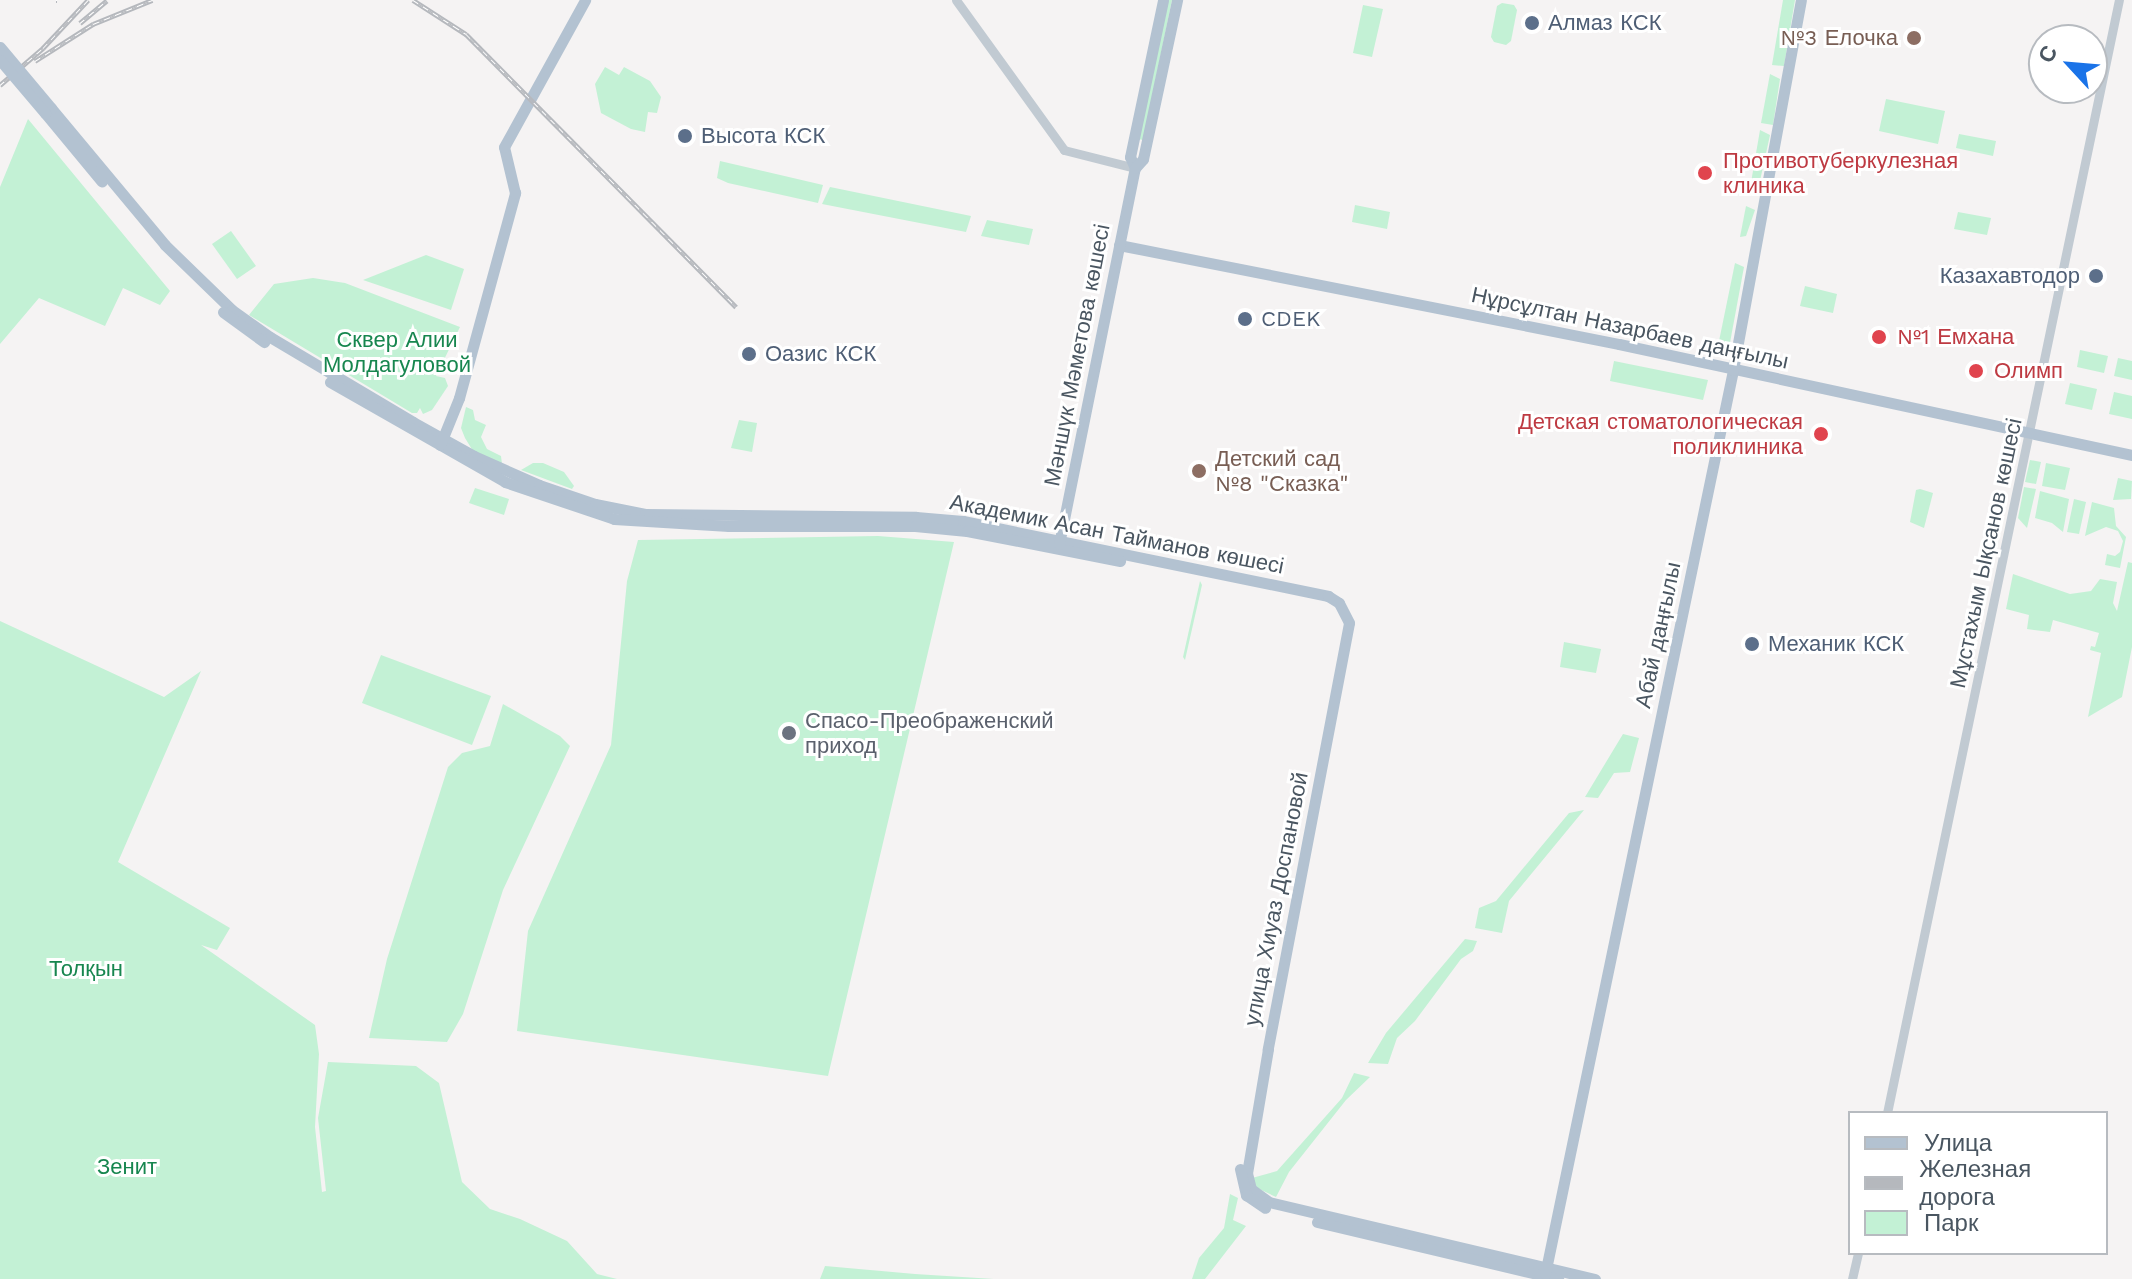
<!DOCTYPE html>
<meta charset="utf-8">
<style>
body{margin:0}
#map{position:relative;width:2132px;height:1279px;overflow:hidden;background:#f5f3f3;font-family:"Work Sans",sans-serif}
div>[style]{position:absolute}
[style*='--x']{left:calc(var(--x)*1px);top:calc(var(--y)*1px);width:calc(var(--w)*1px);rotate:calc(var(--a)*1deg)}
.green>*{inset:0;background:#c3f1d5}
.minor>*{height:9px;margin:-4.5px;padding:0 4.5px;transform-origin:4.5px;border-radius:4.5px;background:#c1cad2}
.major>*{height:11px;margin:-5.5px;padding:0 5.5px;transform-origin:5.5px;border-radius:5.5px;background:#b3c2d1}
.rail>*{height:5px;margin-top:-2.5px;transform-origin:0;background:repeating-linear-gradient(90deg,#fff 0 6px,#b5b8bd 0 12px);box-sizing:border-box;border-block:2px solid #b5b8bd}
.major-bridge>*{height:11px;margin:-5.5px;padding:0 5.5px;transform-origin:5.5px;border-radius:5.5px;background:#b3c2d1}
.dots>*{width:22px;height:22px;translate:-50% -50%;box-sizing:border-box;border:4px solid #fff;border-radius:50%}
span{translate:-50% -50%;white-space:nowrap;text-align:center;line-height:1.15;-webkit-text-stroke:6px #fff;paint-order:stroke}
.service-label{font-size:22px;color:#4e5e75}
.left{translate:0 -50%;text-align:left}
.right{translate:-100% -50%;text-align:right}
.education-label{font-size:22px;color:#785e54}
.health-label{font-size:22px;color:#be3a42}
.street-label{font-size:22px;color:#4a5661}
.park-label{font-size:22px;color:#17864f}
.worship-label{font-size:22px;color:#5b616d}
.legend{position:absolute;left:1848px;top:1111px;width:260px;height:144px;box-sizing:border-box;background:#fff;border:2px solid #b7bbc0;margin:0;padding:10px 14px;list-style:none;font-size:24px;color:#4a5661}
.legend li{display:flex;align-items:center;gap:16px;height:40px}
.legend b{width:40px;border:2px solid #b7bbc0}
.north{position:absolute;left:2028px;top:24px;width:80px;height:80px;box-sizing:border-box;background:#fff;border:2px solid #b7bbc0;border-radius:50%;rotate:296deg;font-size:22px;font-weight:700;line-height:32px;text-align:center;color:#4a5661}
.north::after{content:'';display:block;margin:auto;width:28px;height:36px;background:#1a73e8;clip-path:polygon(50% 0,100% 100%,50% 72%,0 100%)}
</style>
<div id="map">
<div class="green">
<div style="clip-path:polygon(1167px 0,1172px 0,1143px 140px,1138px 139px)"></div>
<div style="clip-path:polygon(1783px 0,1795px 0,1784px 66px,1772px 65px)"></div>
<div style="clip-path:polygon(1502px 3px,1514px 5px,1517px 10px,1511px 41px,1506px 45px,1494px 42px,1491px 37px,1497px 6px)"></div>
<div style="clip-path:polygon(1363px 5px,1383px 9px,1372px 57px,1353px 53px)"></div>
<div style="clip-path:polygon(605px 67px,619px 75px,624px 67px,650px 81px,661px 97px,657px 113px,648px 112px,645px 132px,631px 129px,601px 113px,595px 84px)"></div>
<div style="clip-path:polygon(1770px 74px,1780px 79px,1773px 125px,1761px 123px)"></div>
<div style="clip-path:polygon(1886px 99px,1945px 111px,1938px 144px,1879px 131px)"></div>
<div style="clip-path:polygon(28px 119px,170px 291px,160px 305px,123px 288px,105px 326px,39px 298px,0 344px,0 187px)"></div>
<div style="clip-path:polygon(1760px 130px,1770px 135px,1758px 190px,1749px 194px)"></div>
<div style="clip-path:polygon(1959px 134px,1996px 141px,1993px 156px,1956px 148px)"></div>
<div style="clip-path:polygon(720px 161px,823px 185px,818px 203px,728px 183px,717px 178px)"></div>
<div style="clip-path:polygon(830px 187px,971px 216px,966px 232px,822px 204px)"></div>
<div style="clip-path:polygon(1355px 205px,1390px 212px,1387px 229px,1352px 222px)"></div>
<div style="clip-path:polygon(1746px 206px,1755px 210px,1746px 236px,1740px 237px)"></div>
<div style="clip-path:polygon(1958px 212px,1991px 218px,1987px 235px,1954px 229px)"></div>
<div style="clip-path:polygon(987px 220px,1033px 229px,1029px 245px,981px 236px)"></div>
<div style="clip-path:polygon(231px 231px,256px 266px,237px 279px,212px 244px)"></div>
<div style="clip-path:polygon(426px 255px,464px 269px,451px 310px,363px 280px)"></div>
<div style="clip-path:polygon(1735px 263px,1744px 267px,1729px 348px,1718px 346px)"></div>
<div style="clip-path:polygon(313px 278px,345px 283px,460px 327px,436px 376px,445px 378px,448px 386px,432px 410px,423px 414px,420px 408px,417px 413px,412px 413px,249px 315px,274px 284px)"></div>
<div style="clip-path:polygon(1805px 286px,1837px 294px,1833px 313px,1800px 306px)"></div>
<div style="clip-path:polygon(2080px 350px,2108px 356px,2104px 373px,2077px 367px)"></div>
<div style="clip-path:polygon(2118px 358px,2132px 361px,2132px 380px,2114px 376px)"></div>
<div style="clip-path:polygon(1614px 361px,1708px 380px,1703px 400px,1610px 381px)"></div>
<div style="clip-path:polygon(2070px 383px,2097px 389px,2092px 410px,2065px 404px)"></div>
<div style="clip-path:polygon(2114px 392px,2132px 396px,2132px 419px,2109px 414px)"></div>
<div style="clip-path:polygon(466px 407px,473px 410px,475px 420px,486px 425px,481px 437px,487px 449px,501px 456px,502px 464px,473px 451px,465px 438px,461px 428px)"></div>
<div style="clip-path:polygon(739px 420px,757px 423px,752px 452px,731px 448px)"></div>
<div style="clip-path:polygon(2030px 460px,2041px 462px,2036px 484px,2025px 482px)"></div>
<div style="clip-path:polygon(533px 463px,543px 463px,564px 472px,574px 486px,572px 489px,521px 470px)"></div>
<div style="clip-path:polygon(2046px 463px,2070px 468px,2065px 490px,2042px 486px)"></div>
<div style="clip-path:polygon(2118px 478px,2132px 481px,2131px 499px,2113px 500px)"></div>
<div style="clip-path:polygon(2024px 487px,2036px 489px,2027px 528px,2018px 518px)"></div>
<div style="clip-path:polygon(475px 488px,509px 499px,504px 515px,469px 503px)"></div>
<div style="clip-path:polygon(1920px 489px,1933px 493px,1924px 528px,1910px 522px,1916px 490px)"></div>
<div style="clip-path:polygon(2040px 491px,2069px 499px,2063px 532px,2052px 523px,2035px 518px)"></div>
<div style="clip-path:polygon(2074px 499px,2086px 502px,2079px 534px,2067px 532px)"></div>
<div style="clip-path:polygon(2092px 502px,2114px 508px,2116px 526px,2126px 537px,2120px 568px,2105px 565px,2107px 554px,2115px 556px,2120px 552px,2123px 541px,2118px 531px,2106px 527px,2085px 536px)"></div>
<div style="clip-path:polygon(878px 536px,954px 542px,828px 1076px,517px 1031px,528px 931px,611px 745px,627px 581px,638px 540px)"></div>
<div style="clip-path:polygon(2128px 562px,2132px 563px,2132px 647px,2122px 697px,2088px 717px,2101px 653px,2090px 650px,2091px 646px,2095px 647px,2099px 633px,2053px 620px,2050px 632px,2027px 629px,2029px 615px,2006px 609px,2013px 574px,2070px 594px,2091px 591px,2100px 579px,2117px 582px,2113px 603px,2117px 611px)"></div>
<div style="clip-path:polygon(1200px 581px,1202px 585px,1185px 660px,1183px 657px)"></div>
<div style="clip-path:polygon(0 621px,164px 697px,201px 671px,118px 862px,230px 928px,217px 950px,201px 945px,315px 1025px,319px 1054px,315px 1127px,322px 1192px,326px 1191px,318px 1118px,328px 1062px,416px 1066px,439px 1083px,462px 1182px,490px 1209px,520px 1219px,567px 1241px,597px 1274px,617px 1279px,0 1279px)"></div>
<div style="clip-path:polygon(1564px 642px,1601px 649px,1596px 673px,1560px 667px)"></div>
<div style="clip-path:polygon(381px 655px,491px 696px,472px 745px,362px 703px)"></div>
<div style="clip-path:polygon(503px 704px,560px 736px,570px 746px,503px 890px,463px 1014px,447px 1042px,369px 1038px,387px 959px,448px 767px,462px 753px,490px 746px)"></div>
<div style="clip-path:polygon(1623px 734px,1639px 738px,1630px 772px,1614px 773px,1598px 798px,1585px 797px)"></div>
<div style="clip-path:polygon(1584px 810px,1509px 901px,1502px 933px,1475px 928px,1479px 908px,1496px 901px,1569px 813px)"></div>
<div style="clip-path:polygon(1465px 939px,1477px 941px,1473px 951px,1461px 959px,1415px 1021px,1397px 1038px,1388px 1064px,1368px 1063px,1386px 1033px)"></div>
<div style="clip-path:polygon(1354px 1073px,1370px 1077px,1346px 1100px,1289px 1172px,1276px 1197px,1257px 1188px,1252px 1178px,1277px 1171px,1342px 1098px)"></div>
<div style="clip-path:polygon(1230px 1194px,1238px 1198px,1233px 1220px,1246px 1226px,1205px 1279px,1192px 1279px,1199px 1258px,1224px 1228px)"></div>
<div style="clip-path:polygon(825px 1266px,915px 1274px,994px 1279px,820px 1279px)"></div>
</div>
<div class="minor">
<div style="--x:956;--y:0;--w:185;--a:54.2"></div>
<div style="--x:1064;--y:150;--w:73;--a:14.2"></div>
<div style="--x:1887;--y:1113;--w:1137;--a:-78.23"></div>
<div style="--x:1852;--y:1279;--w:27;--a:-77"></div>
</div>
<div class="major">
<div style="--x:51;--y:108;--w:178;--a:50.2"></div>
<div style="--x:165;--y:245;--w:93;--a:44.1"></div>
<div style="--x:232;--y:310;--w:47;--a:35.4"></div>
<div style="--x:270;--y:337;--w:166;--a:30.7"></div>
<div style="--x:413;--y:422;--w:70;--a:29.1"></div>
<div style="--x:474;--y:456;--w:71;--a:24"></div>
<div style="--x:539;--y:485;--w:59;--a:18.7"></div>
<div style="--x:595;--y:504;--w:51;--a:11.3"></div>
<div style="--x:645;--y:514;--w:271;--a:0.6"></div>
<div style="--x:916;--y:517;--w:47;--a:4.9"></div>
<div style="--x:963;--y:521;--w:373;--a:11.6"></div>
<div style="--x:1328;--y:596;--w:13;--a:32"></div>
<div style="--x:1339;--y:603;--w:22;--a:63"></div>
<div style="--x:1349;--y:623;--w:434;--a:100.8"></div>
<div style="--x:1268;--y:1049;--w:126;--a:99.6"></div>
<div style="--x:1247;--y:1173;--w:16;--a:76"></div>
<div style="--x:1251;--y:1189;--w:22;--a:36"></div>
<div style="--x:1269;--y:1202;--w:335;--a:13.3"></div>
<div style="--x:45;--y:113;--w:89;--a:50.4"></div>
<div style="--x:1135;--y:168;--w:12;--a:-114"></div>
<div style="--x:1130;--y:157;--w:160;--a:-78.1"></div>
<div style="--x:1119;--y:245;--w:510;--a:11.2"></div>
<div style="--x:1619;--y:344;--w:525;--a:12.21"></div>
<div style="--x:223;--y:312;--w:51;--a:36.2"></div>
<div style="--x:330;--y:382;--w:202;--a:29.7"></div>
<div style="--x:505;--y:482;--w:115;--a:18.7"></div>
<div style="--x:614;--y:519;--w:115;--a:3.5"></div>
<div style="--x:729;--y:526;--w:186;--a:0"></div>
<div style="--x:915;--y:526;--w:52;--a:5.5"></div>
<div style="--x:967;--y:531;--w:156;--a:11.1"></div>
<div style="--x:440;--y:445;--w:51;--a:-68"></div>
<div style="--x:459;--y:398;--w:213;--a:-74.7"></div>
<div style="--x:515;--y:193;--w:47;--a:-103.4"></div>
<div style="--x:504;--y:147;--w:168;--a:-61.1"></div>
<div style="--x:1059;--y:544;--w:384;--a:-78.6"></div>
<div style="--x:1135;--y:168;--w:12;--a:-48"></div>
<div style="--x:1143;--y:159;--w:163;--a:-77.9"></div>
<div style="--x:1240;--y:1169;--w:27;--a:77"></div>
<div style="--x:1246;--y:1195;--w:23;--a:34"></div>
<div style="--x:1317;--y:1222;--w:248;--a:13.3"></div>
<div style="--x:1545;--y:1274;--w:923;--a:-78.25"></div>
<div style="--x:1733;--y:370;--w:376;--a:-79.6"></div>
</div>
<div class="rail">
<div style="--x:56;--y:0;--w:1;--a:0"></div>
<div style="--x:413;--y:0;--w:63;--a:32.7"></div>
<div style="--x:466;--y:34;--w:384;--a:45.3"></div>
<div style="--x:80;--y:23;--w:35;--a:-40"></div>
<div style="--x:35;--y:61;--w:69;--a:-32.5"></div>
<div style="--x:93;--y:24;--w:64;--a:-22.1"></div>
<div style="--x:0;--y:85;--w:57;--a:-40.7"></div>
<div style="--x:43;--y:48;--w:66;--a:-46.8"></div>
</div>
<div class="major-bridge">
<div style="--x:0;--y:47;--w:80;--a:50.1"></div>
<div style="--x:0;--y:60;--w:70;--a:49.7"></div>
</div>
<div class="dots">
<div style="left:1532px;top:23px;background:#5c6f8a"></div>
<div style="left:1914px;top:38px;background:#8d6e63"></div>
<div style="left:685px;top:136px;background:#5c6f8a"></div>
<div style="left:1705px;top:173px;background:#e0444e"></div>
<div style="left:2096px;top:276px;background:#5c6f8a"></div>
<div style="left:1245px;top:319px;background:#5c6f8a"></div>
<div style="left:1879px;top:337px;background:#e0444e"></div>
<div style="left:749px;top:354px;background:#5c6f8a"></div>
<div style="left:1976px;top:371px;background:#e0444e"></div>
<div style="left:1821px;top:434px;background:#e0444e"></div>
<div style="left:1199px;top:471px;background:#8d6e63"></div>
<div style="left:1752px;top:644px;background:#5c6f8a"></div>
<div style="left:789px;top:733px;background:#6b7280"></div>
</div>
<div class="service-label">
<span class="left" style="left:1548px;top:23px">Алмаз КСК</span>
<span class="left" style="left:701px;top:136px">Высота КСК</span>
<span class="right" style="left:2080px;top:276px">Казахавтодор</span>
<span class="left" style="left:1261px;top:319px">CDEK</span>
<span class="left" style="left:765px;top:354px">Оазис КСК</span>
<span class="left" style="left:1768px;top:644px">Механик КСК</span>
</div>
<div class="education-label">
<span class="right" style="left:1898px;top:38px">№3 Елочка</span>
<span class="left" style="left:1215px;top:471px">Детский сад<br>№8 "Сказка"</span>
</div>
<div class="health-label">
<span class="left" style="left:1723px;top:173px">Противотуберкулезная<br>клиника</span>
<span class="left" style="left:1897px;top:337px">№1 Емхана</span>
<span class="left" style="left:1994px;top:371px">Олимп</span>
<span class="right" style="left:1803px;top:434px">Детская стоматологическая<br>поликлиника</span>
</div>
<div class="street-label">
<span style="left:1630px;top:328px;rotate:12deg">Нұрсұлтан Назарбаев даңғылы</span>
<span style="left:1077px;top:355px;rotate:-79deg">Мәншүк Мәметова көшесі</span>
<span style="left:1117px;top:534px;rotate:11deg">Академик Асан Тайманов көшесі</span>
<span style="left:1986px;top:553px;rotate:-78deg">Мұстахым Ықсанов көшесі</span>
<span style="left:1658px;top:635px;rotate:-78deg">Абай даңғылы</span>
<span style="left:1276px;top:899px;rotate:-79deg">улица Хиуаз Доспановой</span>
</div>
<div class="park-label">
<span style="left:397px;top:352px">Сквер Алии<br>Молдагуловой</span>
<span style="left:86px;top:969px">Толқын</span>
<span style="left:127px;top:1167px">Зенит</span>
</div>
<div class="worship-label">
<span class="left" style="left:805px;top:733px">Спасо-Преображенский<br>приход</span>
</div>
<ul class="legend">
<li><b style="height:10px;background:#b3c2d1"></b>Улица</li>
<li><b style="height:10px;background:#b5b8bd"></b>Железная дорога</li>
<li><b style="height:22px;background:#c3f1d5"></b>Парк</li>
</ul>
<div class="north">С</div>
</div>
